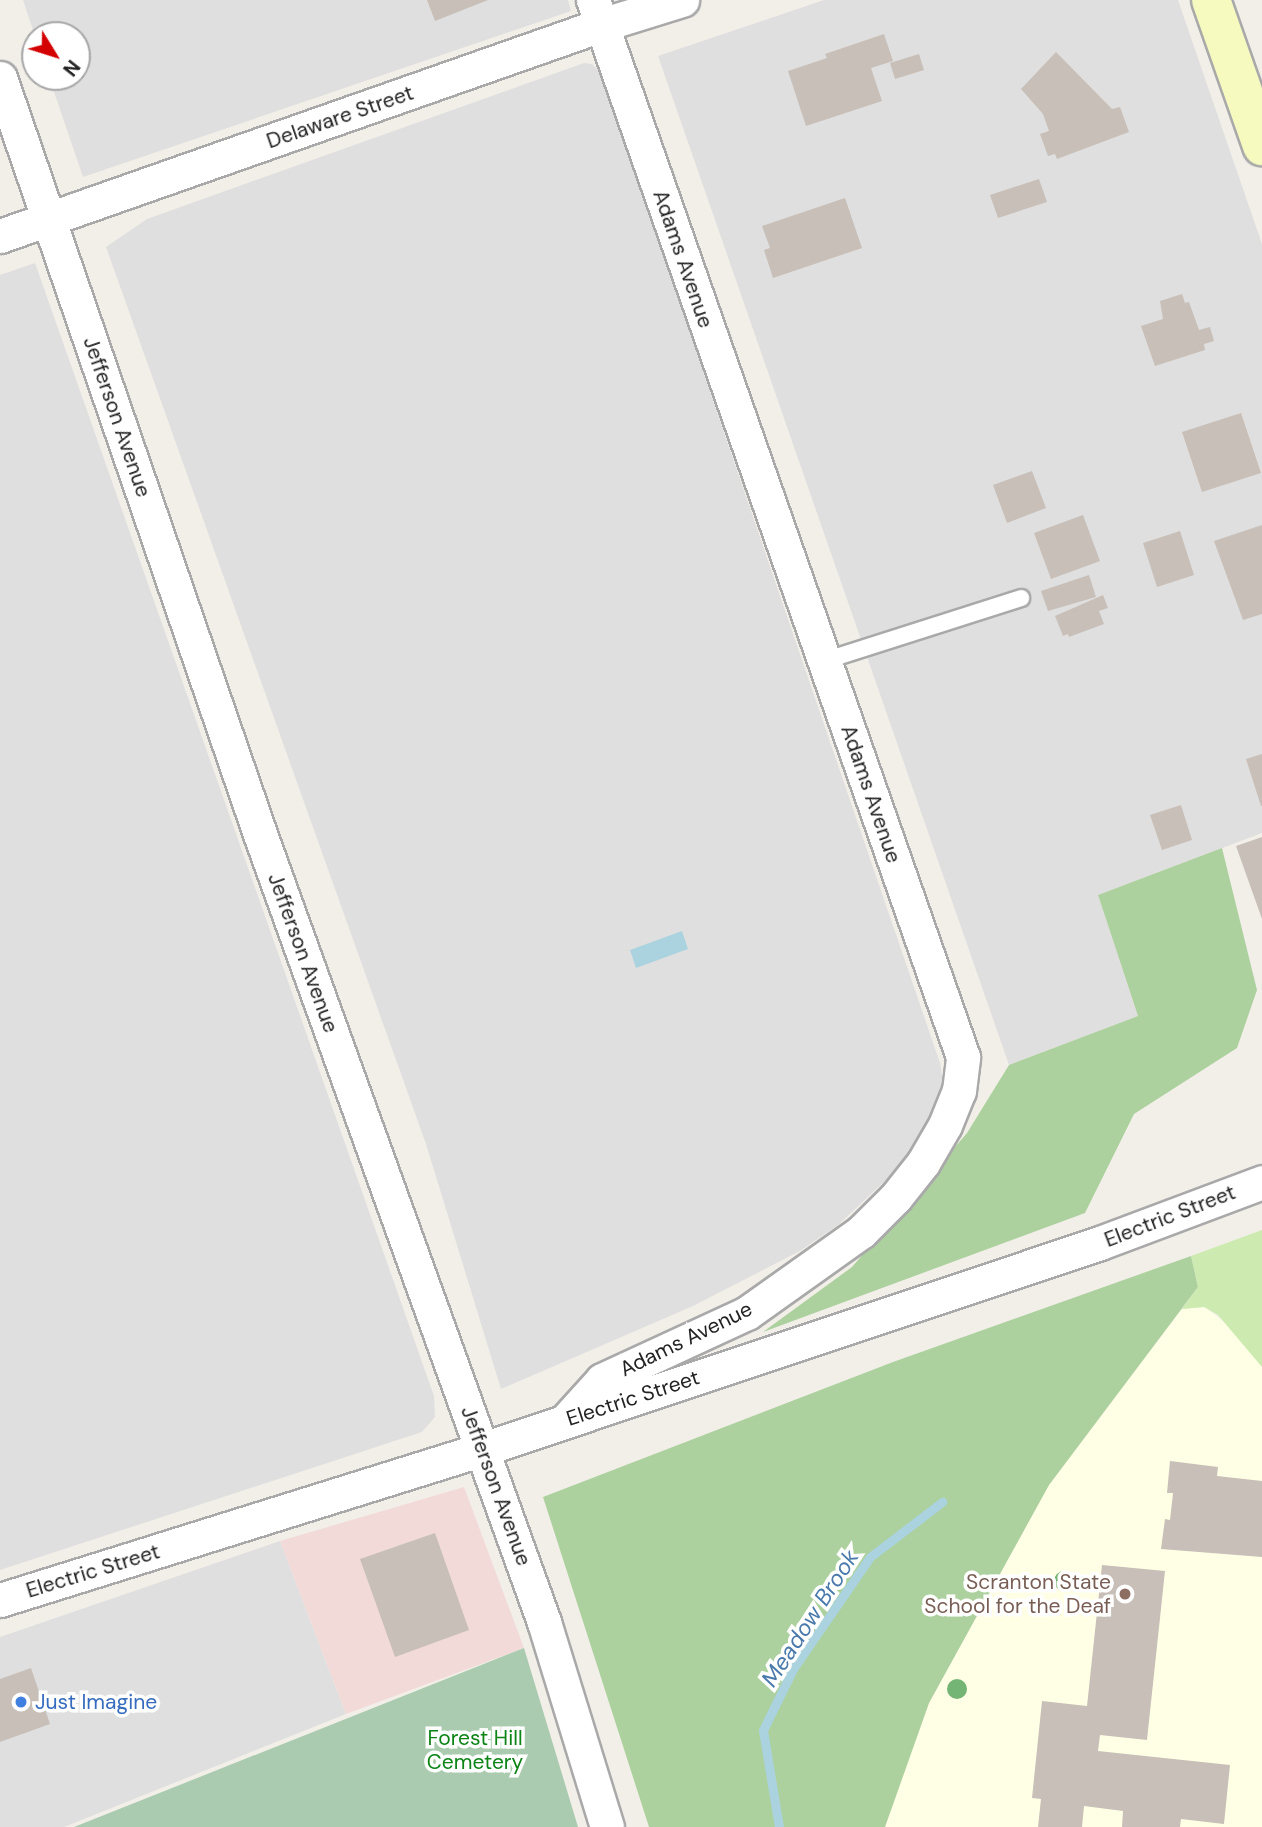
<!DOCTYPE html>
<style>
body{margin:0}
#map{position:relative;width:1262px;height:1827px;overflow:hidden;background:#f2efe9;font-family:"DM Sans",sans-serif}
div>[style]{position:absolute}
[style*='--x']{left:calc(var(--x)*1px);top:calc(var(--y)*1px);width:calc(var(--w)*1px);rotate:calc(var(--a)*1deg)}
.residential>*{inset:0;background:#e0dfdf}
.commercial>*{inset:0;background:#f2dad9}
.education>*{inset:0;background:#ffffe5}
.grass>*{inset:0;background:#cdebb0}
.forest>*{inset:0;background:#add19e}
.cemetery>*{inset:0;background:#aacbaf}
.water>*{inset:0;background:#aad3df}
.stream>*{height:9px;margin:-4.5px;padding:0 4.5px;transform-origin:4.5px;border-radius:4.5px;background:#aad3df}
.building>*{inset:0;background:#c7bfb8}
.roads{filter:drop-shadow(2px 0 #a9a9a9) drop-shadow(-2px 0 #a9a9a9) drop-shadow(0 2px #a9a9a9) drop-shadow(0 -2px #a9a9a9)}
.lane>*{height:16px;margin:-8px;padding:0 8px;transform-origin:8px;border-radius:8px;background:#fff}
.street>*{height:33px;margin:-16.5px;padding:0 16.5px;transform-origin:16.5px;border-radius:16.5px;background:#fff}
.secondary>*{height:38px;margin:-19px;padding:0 19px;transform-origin:19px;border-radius:19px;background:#f7fabf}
.trees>*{width:20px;height:20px;margin:-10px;border-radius:50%;background:#74b475}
.dots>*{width:19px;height:19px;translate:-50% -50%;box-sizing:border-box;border:4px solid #fff;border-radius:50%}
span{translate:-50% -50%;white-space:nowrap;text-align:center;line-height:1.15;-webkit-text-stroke:7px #fff;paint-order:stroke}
.street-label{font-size:21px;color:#222}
.education-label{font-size:21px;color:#785e54}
.right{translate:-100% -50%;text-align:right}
.shop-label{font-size:21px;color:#366cbe}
.left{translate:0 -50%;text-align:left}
.park-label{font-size:21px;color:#0c8416}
.water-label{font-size:23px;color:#4a7aab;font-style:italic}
.north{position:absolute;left:21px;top:21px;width:70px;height:70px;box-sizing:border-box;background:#fff;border:2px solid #a7a7a7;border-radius:50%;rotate:128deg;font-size:19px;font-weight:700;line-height:28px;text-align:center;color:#222}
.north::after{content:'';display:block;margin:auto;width:24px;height:32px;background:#d40000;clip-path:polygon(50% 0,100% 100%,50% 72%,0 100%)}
</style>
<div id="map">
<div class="residential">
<div style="clip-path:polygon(23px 0,568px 0,571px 11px,83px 177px,49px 77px,77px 77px,77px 35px,35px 36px)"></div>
<div style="clip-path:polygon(824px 0,1178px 0,1262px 244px,1262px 833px,1098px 895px,1138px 1016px,1009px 1065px,658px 56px)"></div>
<div style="clip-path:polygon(584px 63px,592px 64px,601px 73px,940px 1063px,944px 1087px,924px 1132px,902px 1165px,838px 1225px,800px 1251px,693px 1306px,501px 1389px,426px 1144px,106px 247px,147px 219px)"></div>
<div style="clip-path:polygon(35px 263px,434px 1396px,435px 1417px,422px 1432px,0 1570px,0 275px)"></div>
<div style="clip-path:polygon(280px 1541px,346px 1714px,64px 1827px,0 1827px,0 1637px)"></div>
</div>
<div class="commercial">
<div style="clip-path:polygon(464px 1487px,524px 1648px,346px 1714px,280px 1541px)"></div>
</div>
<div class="education">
<div style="clip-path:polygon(1205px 1307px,1233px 1329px,1262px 1367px,1262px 1827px,885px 1827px,929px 1703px,1049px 1485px,1182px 1309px)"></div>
</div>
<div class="grass">
<div style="clip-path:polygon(1262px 1230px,1262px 1367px,1218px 1315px,1204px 1307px,1182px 1309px,1198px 1287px,1191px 1256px)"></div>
</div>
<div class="forest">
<div style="clip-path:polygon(1222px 848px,1257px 990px,1237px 1048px,1134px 1114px,1085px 1213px,763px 1332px,852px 1267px,967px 1133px,1009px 1065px,1138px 1016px,1098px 895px)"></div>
<div style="clip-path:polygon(1191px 1256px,1198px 1287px,1049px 1485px,929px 1703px,885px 1827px,649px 1827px,543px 1497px,893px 1362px)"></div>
</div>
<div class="cemetery">
<div style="clip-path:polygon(524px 1648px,578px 1827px,74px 1827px)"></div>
</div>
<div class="water">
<div style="clip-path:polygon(682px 931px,688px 949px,636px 968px,630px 950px)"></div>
</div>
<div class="stream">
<div style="--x:779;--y:1827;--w:98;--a:-99.4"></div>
<div style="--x:763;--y:1730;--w:68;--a:-63.8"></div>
<div style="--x:793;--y:1669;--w:136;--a:-55.5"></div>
<div style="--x:870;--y:1557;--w:91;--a:-37.4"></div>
</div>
<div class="building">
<div style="clip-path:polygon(427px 0,488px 0,435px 21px)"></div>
<div style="clip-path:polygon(884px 34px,893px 61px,871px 68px,882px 101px,806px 126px,788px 71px,827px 58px,825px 54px)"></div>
<div style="clip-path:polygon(1056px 52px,1112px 109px,1120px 107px,1129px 132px,1057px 159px,1055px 154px,1048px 156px,1040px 134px,1049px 131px,1043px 114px,1021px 89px)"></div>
<div style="clip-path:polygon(919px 54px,924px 70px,895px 79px,890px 63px)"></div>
<div style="clip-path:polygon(1039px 179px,1047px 202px,998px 218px,990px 195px)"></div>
<div style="clip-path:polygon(845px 198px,862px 248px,773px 278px,764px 250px,770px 248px,762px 226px)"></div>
<div style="clip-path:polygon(1182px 294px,1185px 303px,1189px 302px,1199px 330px,1210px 327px,1214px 341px,1204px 344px,1205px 350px,1155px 366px,1141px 326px,1163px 319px,1160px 301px)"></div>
<div style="clip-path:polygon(1241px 413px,1261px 473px,1202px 492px,1182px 432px)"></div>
<div style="clip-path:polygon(1032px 471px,1046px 508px,1007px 523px,993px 485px)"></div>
<div style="clip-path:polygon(1083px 515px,1100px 561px,1051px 579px,1034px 533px)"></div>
<div style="clip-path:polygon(1262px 525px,1262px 614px,1243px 620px,1214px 541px)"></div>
<div style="clip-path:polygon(1180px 531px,1194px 575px,1157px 587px,1143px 543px)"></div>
<div style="clip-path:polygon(1089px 575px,1096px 597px,1048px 611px,1041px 591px)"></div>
<div style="clip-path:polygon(1103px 595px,1108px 608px,1099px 611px,1104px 624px,1069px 637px,1068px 634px,1063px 636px,1055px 616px)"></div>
<div style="clip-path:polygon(1262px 754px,1262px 806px,1261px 806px,1246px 759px)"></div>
<div style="clip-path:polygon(1181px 805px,1192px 840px,1162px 850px,1150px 815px)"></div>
<div style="clip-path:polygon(1262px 837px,1262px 919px,1236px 846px)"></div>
<div style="clip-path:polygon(1170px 1461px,1218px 1467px,1217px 1476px,1262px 1481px,1262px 1557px,1161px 1549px,1165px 1519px,1170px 1520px,1173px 1493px,1167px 1493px)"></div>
<div style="clip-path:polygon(435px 1533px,469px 1630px,395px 1657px,360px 1559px)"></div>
<div style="clip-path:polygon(1102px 1565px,1165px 1571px,1147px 1740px,1100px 1735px,1098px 1751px,1230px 1765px,1224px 1824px,1181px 1819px,1180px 1827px,1122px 1827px,1123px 1811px,1084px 1806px,1082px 1827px,1038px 1827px,1041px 1799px,1032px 1798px,1042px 1701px,1087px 1706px)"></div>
<div style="clip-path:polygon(31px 1668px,50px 1724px,0 1742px,0 1679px)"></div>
</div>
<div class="roads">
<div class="lane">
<div style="--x:824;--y:661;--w:207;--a:-17.7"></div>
</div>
<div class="street">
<div style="--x:0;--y:78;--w:799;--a:71.02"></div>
<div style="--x:260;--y:834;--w:838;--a:70.18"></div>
<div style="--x:544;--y:1622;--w:214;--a:72.9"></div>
<div style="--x:0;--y:236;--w:637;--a:-19.35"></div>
<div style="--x:601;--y:25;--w:85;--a:-17.2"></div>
<div style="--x:565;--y:1421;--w:55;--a:-47.9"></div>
<div style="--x:602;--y:1380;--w:160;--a:-24.8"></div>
<div style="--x:747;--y:1313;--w:140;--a:-35.4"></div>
<div style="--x:861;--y:1232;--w:49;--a:-45"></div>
<div style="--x:896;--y:1197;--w:43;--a:-51.5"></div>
<div style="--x:923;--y:1163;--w:44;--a:-59.9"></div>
<div style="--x:945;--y:1125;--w:37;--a:-68"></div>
<div style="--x:959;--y:1091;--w:34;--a:-83"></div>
<div style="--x:963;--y:1057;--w:1120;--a:-109.29"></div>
<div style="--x:0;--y:1600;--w:506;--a:-17.36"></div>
<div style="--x:483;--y:1449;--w:650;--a:-18.46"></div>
<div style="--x:1100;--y:1243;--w:173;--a:-20.6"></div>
</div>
<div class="secondary">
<div style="--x:1211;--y:0;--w:155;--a:70.7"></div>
</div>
</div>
<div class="trees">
<div style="left:1064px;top:1581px"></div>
<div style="left:957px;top:1689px"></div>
</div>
<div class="dots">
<div style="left:1125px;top:1594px;background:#8d6e63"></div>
<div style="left:21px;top:1702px;background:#3f7fe0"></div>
</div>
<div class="street-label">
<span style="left:340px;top:117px;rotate:-19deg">Delaware Street</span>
<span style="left:683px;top:259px;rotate:71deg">Adams Avenue</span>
<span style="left:117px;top:417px;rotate:71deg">Jefferson Avenue</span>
<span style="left:871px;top:794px;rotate:71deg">Adams Avenue</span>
<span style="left:303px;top:953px;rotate:70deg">Jefferson Avenue</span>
<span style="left:1170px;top:1216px;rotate:-21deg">Electric Street</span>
<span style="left:686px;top:1339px;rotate:-26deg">Adams Avenue</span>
<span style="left:633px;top:1398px;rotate:-18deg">Electric Street</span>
<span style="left:496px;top:1486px;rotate:70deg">Jefferson Avenue</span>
<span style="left:93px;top:1571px;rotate:-17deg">Electric Street</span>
</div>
<div class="education-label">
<span class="right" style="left:1111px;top:1594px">Scranton State<br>School for the Deaf</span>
</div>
<div class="shop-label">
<span class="left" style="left:35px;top:1702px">Just Imagine</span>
</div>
<div class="park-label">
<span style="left:475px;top:1750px">Forest Hill<br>Cemetery</span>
</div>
<div class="water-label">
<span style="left:810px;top:1618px;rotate:-57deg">Meadow Brook</span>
</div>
<div class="north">N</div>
</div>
